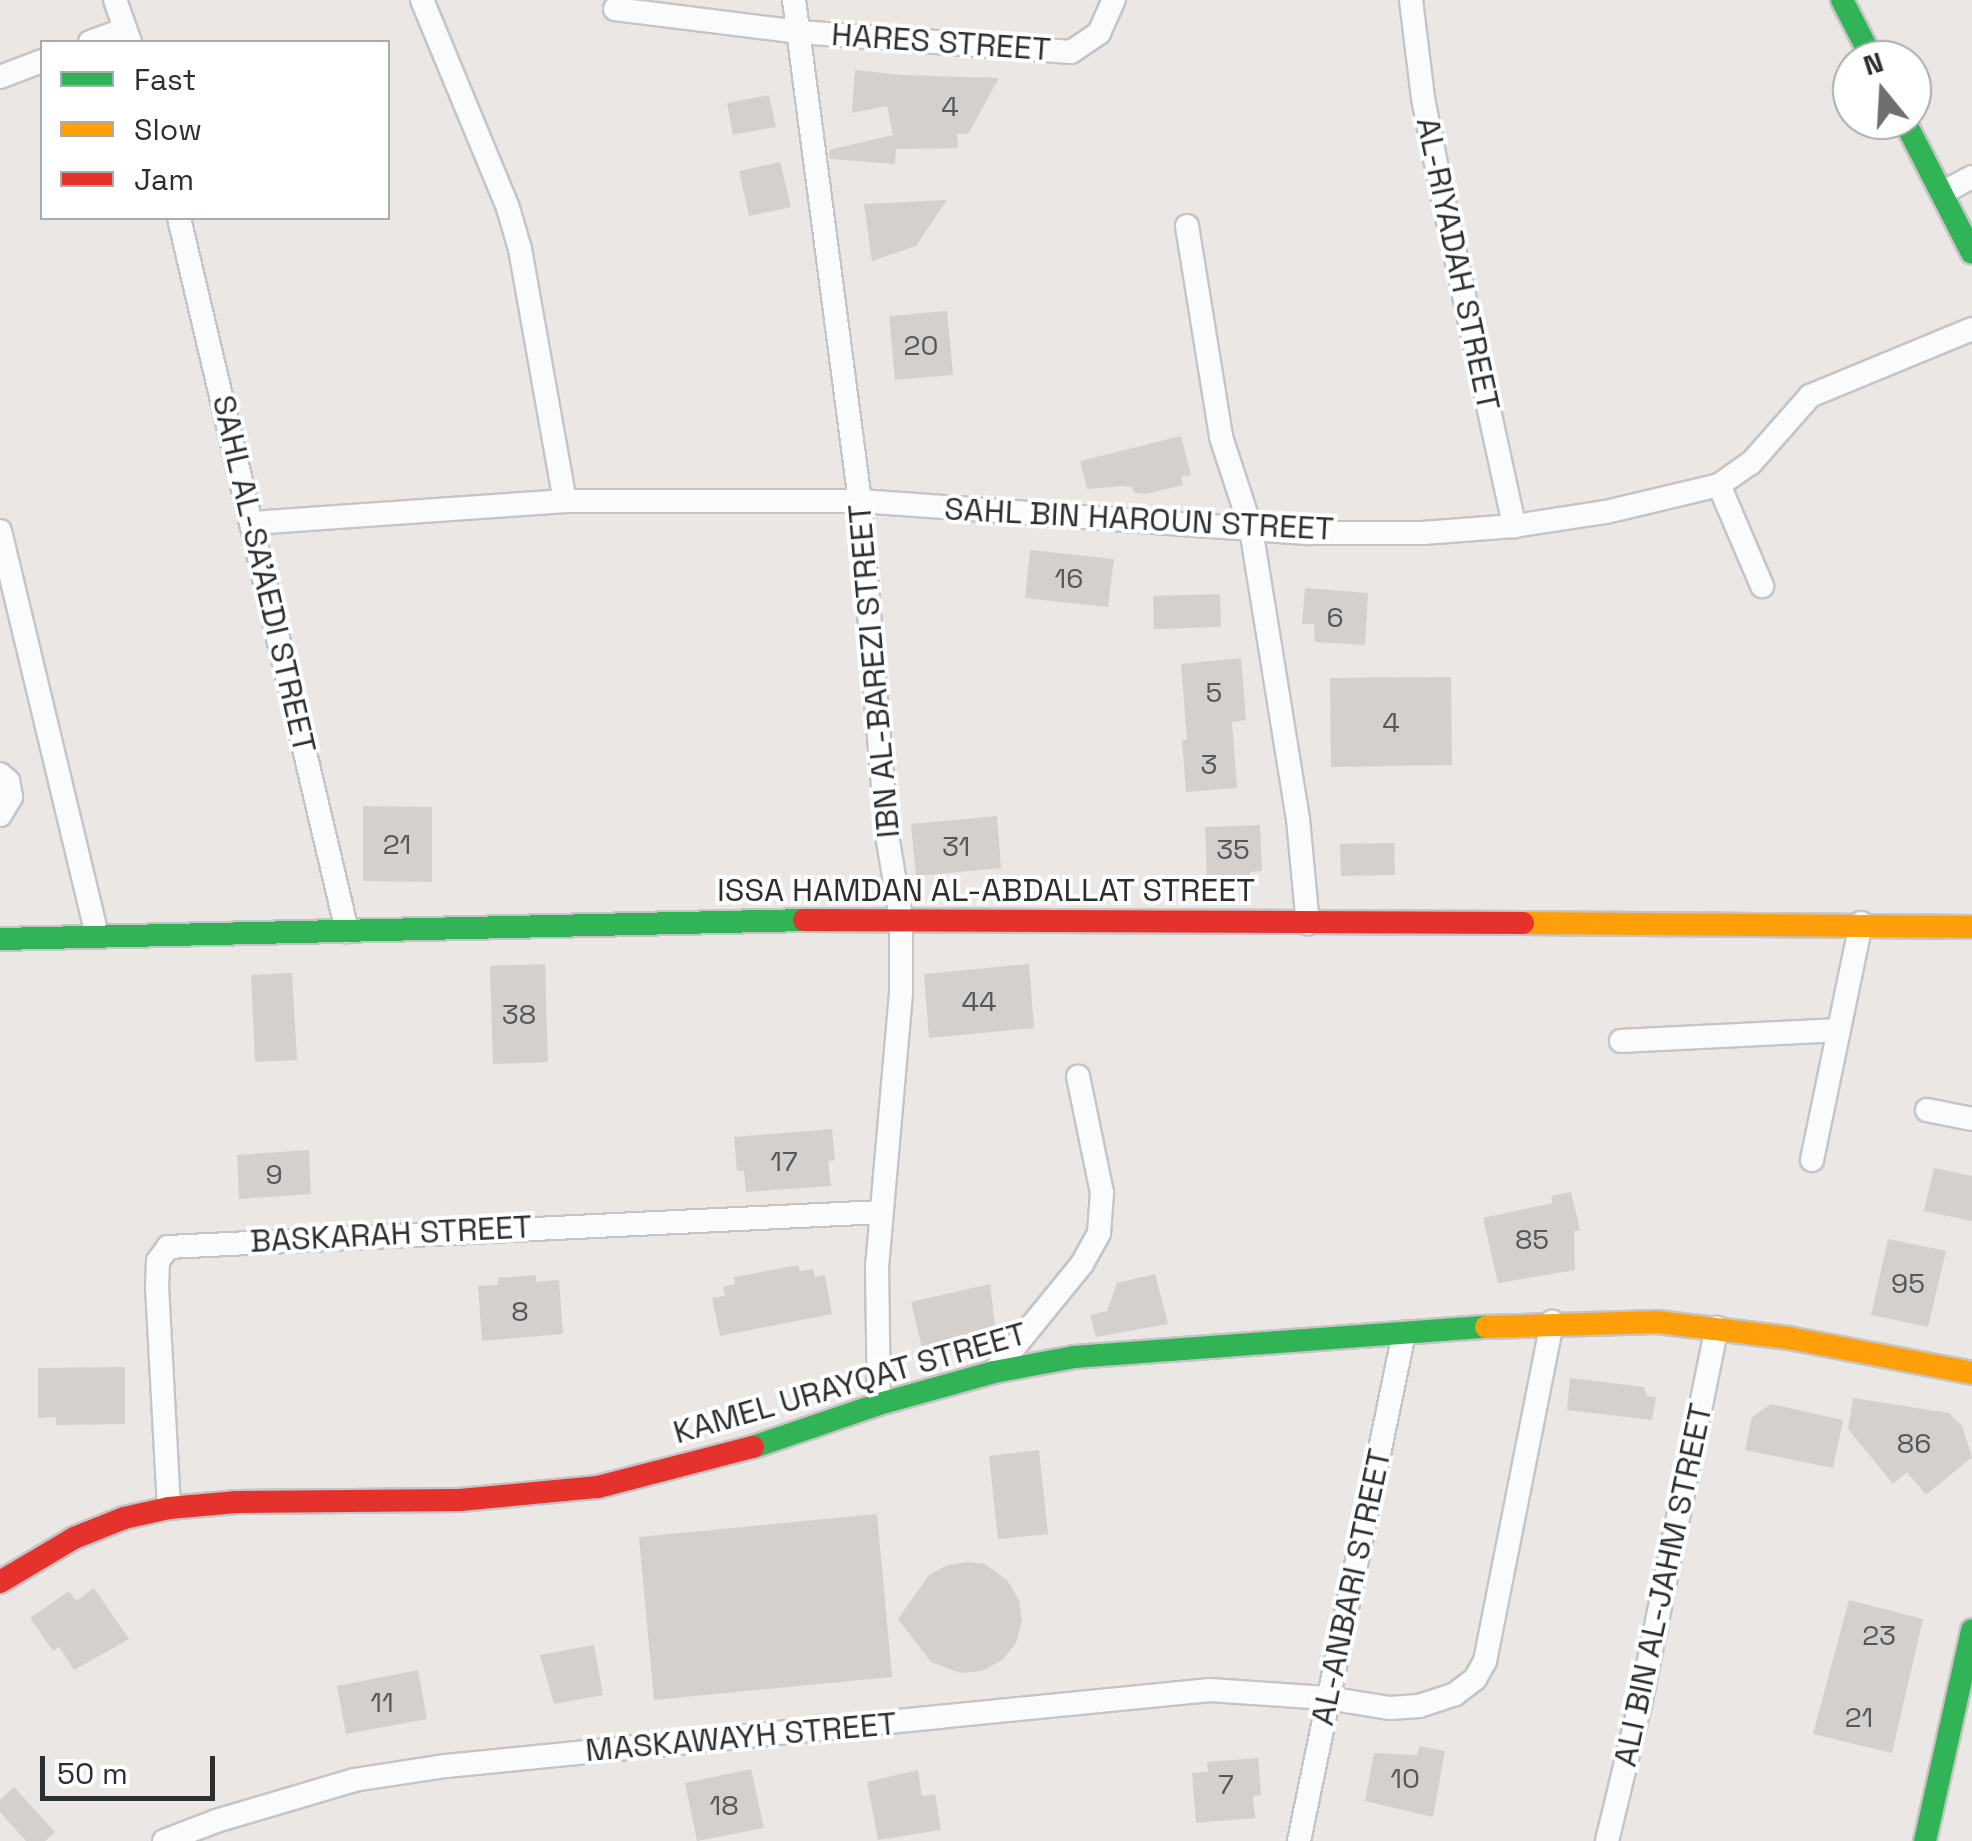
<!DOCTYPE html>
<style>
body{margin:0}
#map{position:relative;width:1972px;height:1841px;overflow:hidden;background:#ebe7e5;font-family:"Space Grotesk",sans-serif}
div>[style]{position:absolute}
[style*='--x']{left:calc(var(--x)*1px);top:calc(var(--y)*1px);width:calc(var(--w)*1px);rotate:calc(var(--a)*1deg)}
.building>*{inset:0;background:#d3d0ce}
.roads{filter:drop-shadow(2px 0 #c6c4c5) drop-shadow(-2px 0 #c6c4c5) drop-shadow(0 2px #c6c4c5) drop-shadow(0 -2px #c6c4c5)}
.street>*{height:22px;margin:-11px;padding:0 11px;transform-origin:11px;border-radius:11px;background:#fcfbfb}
.fast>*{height:22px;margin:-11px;padding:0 11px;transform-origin:11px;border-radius:11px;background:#30b455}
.slow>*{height:22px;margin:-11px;padding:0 11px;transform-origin:11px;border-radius:11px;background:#ff9f0a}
.jam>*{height:22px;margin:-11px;padding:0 11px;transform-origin:11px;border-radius:11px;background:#e5322d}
span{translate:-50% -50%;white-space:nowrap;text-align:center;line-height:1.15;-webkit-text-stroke:8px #fff;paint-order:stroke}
.number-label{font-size:28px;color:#585757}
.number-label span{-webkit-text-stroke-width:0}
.street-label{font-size:32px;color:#2e2e2e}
.legend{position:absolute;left:40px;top:40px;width:350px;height:180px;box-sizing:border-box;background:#fff;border:2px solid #ababab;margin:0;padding:12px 18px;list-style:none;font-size:30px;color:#2e2e2e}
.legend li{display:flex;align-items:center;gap:20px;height:50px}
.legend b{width:50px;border:2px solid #ababab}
.north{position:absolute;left:1832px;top:40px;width:100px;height:100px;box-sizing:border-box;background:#fff;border:2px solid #ababab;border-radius:50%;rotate:342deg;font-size:28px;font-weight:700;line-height:40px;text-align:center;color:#2e2e2e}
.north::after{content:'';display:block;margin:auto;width:35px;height:45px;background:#706f6e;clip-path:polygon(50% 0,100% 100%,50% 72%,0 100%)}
.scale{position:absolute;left:40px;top:1756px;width:175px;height:45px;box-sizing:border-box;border:5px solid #2e2e2e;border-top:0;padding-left:12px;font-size:30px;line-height:35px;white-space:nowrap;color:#2e2e2e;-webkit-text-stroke:8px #fff;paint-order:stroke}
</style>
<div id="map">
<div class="building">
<div style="clip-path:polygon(855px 70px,901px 75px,999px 78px,968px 134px,957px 134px,958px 148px,896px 149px,895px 164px,830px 159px,829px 150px,893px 135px,887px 106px,852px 113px)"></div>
<div style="clip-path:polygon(769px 95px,776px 127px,733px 135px,727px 103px)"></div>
<div style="clip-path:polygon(780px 162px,791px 207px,749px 216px,739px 171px)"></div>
<div style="clip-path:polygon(947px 200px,916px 246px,872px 261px,864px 204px)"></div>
<div style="clip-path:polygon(947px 311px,953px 375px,895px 380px,889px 316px)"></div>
<div style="clip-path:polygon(1181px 436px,1191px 475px,1181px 477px,1183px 485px,1146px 494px,1134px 493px,1132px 487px,1122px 486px,1087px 489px,1080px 461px)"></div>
<div style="clip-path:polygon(1030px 550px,1114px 559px,1108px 607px,1025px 598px)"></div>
<div style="clip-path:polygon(1305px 588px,1368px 593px,1365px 645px,1315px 642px,1314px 624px,1302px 624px)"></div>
<div style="clip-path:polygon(1220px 594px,1221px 627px,1154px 629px,1153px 596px)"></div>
<div style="clip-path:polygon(1241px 658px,1246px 720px,1232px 722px,1237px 788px,1186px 792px,1182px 740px,1187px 740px,1181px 664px)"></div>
<div style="clip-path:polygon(1451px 677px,1452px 765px,1331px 767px,1330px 678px)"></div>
<div style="clip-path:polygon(363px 806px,432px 807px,432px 882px,363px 881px)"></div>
<div style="clip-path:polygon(997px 816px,1001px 868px,916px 876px,911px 824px)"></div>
<div style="clip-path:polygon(1260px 825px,1262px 871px,1250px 872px,1250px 882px,1207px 884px,1205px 827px)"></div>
<div style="clip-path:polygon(1394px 843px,1395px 875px,1341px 876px,1340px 844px)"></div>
<div style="clip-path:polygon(545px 964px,548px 1062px,493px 1064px,490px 966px)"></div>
<div style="clip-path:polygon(1029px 964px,1034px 1028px,929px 1038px,924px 974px)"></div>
<div style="clip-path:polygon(292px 973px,297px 1060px,255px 1062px,251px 975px)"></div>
<div style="clip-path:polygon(832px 1129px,835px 1160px,828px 1161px,831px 1186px,746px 1192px,744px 1171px,737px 1171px,734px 1137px)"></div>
<div style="clip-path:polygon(309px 1150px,311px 1194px,239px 1199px,237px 1155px)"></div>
<div style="clip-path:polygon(1934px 1168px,1972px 1176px,1972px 1221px,1924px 1211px)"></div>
<div style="clip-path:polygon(1571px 1192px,1580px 1230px,1574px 1231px,1575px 1270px,1498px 1283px,1483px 1218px,1553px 1203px,1551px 1196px)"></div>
<div style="clip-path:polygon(1888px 1239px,1946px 1251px,1928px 1327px,1871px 1315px)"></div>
<div style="clip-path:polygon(798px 1265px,800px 1271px,813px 1269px,815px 1277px,825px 1275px,832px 1314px,720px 1336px,712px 1298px,725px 1296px,723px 1287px,735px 1284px,734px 1277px)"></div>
<div style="clip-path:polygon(1155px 1274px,1168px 1324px,1096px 1337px,1090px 1315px,1107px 1311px,1117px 1283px)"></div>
<div style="clip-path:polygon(536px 1275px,536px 1282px,559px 1280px,563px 1334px,482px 1341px,478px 1286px,498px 1285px,498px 1278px)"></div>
<div style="clip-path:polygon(990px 1284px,995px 1325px,986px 1336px,976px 1339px,977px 1344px,941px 1353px,940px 1348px,923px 1352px,911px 1302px)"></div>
<div style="clip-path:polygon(125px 1367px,125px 1424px,56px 1425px,56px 1417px,38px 1418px,38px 1368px)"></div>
<div style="clip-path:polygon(1570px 1378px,1644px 1387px,1647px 1396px,1656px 1397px,1652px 1420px,1567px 1410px)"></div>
<div style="clip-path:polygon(1853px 1398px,1949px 1413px,1962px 1426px,1972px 1457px,1926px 1495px,1907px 1472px,1893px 1484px,1848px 1429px)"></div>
<div style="clip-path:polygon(1771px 1404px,1843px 1420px,1833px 1468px,1745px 1450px,1752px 1417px)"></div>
<div style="clip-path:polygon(1039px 1450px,1048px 1534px,998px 1539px,989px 1456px)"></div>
<div style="clip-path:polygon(877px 1514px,892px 1677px,654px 1700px,639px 1537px)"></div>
<div style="clip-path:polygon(968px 1562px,985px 1564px,1007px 1580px,1019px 1600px,1022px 1621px,1016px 1643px,1002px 1660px,982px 1671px,960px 1673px,931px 1662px,898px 1619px,929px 1575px,948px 1565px)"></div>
<div style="clip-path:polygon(94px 1588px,129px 1639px,74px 1670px,59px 1647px,53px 1651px,30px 1618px,69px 1591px,76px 1601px)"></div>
<div style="clip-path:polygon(1849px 1600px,1923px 1619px,1892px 1753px,1813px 1734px)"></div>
<div style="clip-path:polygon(594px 1645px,603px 1695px,554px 1704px,540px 1655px)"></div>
<div style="clip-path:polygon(418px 1670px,427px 1719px,346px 1734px,337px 1686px)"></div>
<div style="clip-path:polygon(1419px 1746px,1445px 1751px,1433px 1817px,1365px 1801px,1374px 1753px,1417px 1755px)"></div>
<div style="clip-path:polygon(1258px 1758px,1261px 1795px,1253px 1796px,1255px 1818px,1196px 1823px,1192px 1773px,1208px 1772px,1207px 1762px)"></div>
<div style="clip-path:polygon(751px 1769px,764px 1828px,697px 1841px,685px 1783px)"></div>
<div style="clip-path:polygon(918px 1770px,922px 1796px,935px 1794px,941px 1830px,878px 1840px,867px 1782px)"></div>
<div style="clip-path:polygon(14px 1787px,55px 1832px,45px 1841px,26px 1841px,0 1812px,0 1800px)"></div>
</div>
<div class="roads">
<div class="street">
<div style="--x:115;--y:0;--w:45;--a:70.3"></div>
<div style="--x:422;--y:0;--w:225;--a:67.5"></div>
<div style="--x:508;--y:208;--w:43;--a:73.7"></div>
<div style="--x:520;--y:249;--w:256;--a:79.9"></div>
<div style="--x:794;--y:0;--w:505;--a:82.5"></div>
<div style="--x:860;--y:501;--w:335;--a:85.4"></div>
<div style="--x:887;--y:835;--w:84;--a:80.4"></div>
<div style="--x:901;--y:918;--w:75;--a:90"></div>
<div style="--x:901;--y:993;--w:273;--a:95"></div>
<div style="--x:877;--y:1265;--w:139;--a:89.2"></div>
<div style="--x:1411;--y:0;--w:99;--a:83"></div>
<div style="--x:1423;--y:98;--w:103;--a:78.8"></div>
<div style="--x:1443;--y:199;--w:335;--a:77.7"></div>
<div style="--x:615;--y:9;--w:185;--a:7.1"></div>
<div style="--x:799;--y:32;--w:273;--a:4.2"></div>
<div style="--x:1071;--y:52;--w:34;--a:-34"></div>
<div style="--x:1099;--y:33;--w:36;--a:-66"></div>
<div style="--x:90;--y:42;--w:37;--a:-20"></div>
<div style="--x:0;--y:77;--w:45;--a:-20.9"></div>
<div style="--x:1942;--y:193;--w:34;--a:-28"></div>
<div style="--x:179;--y:218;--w:733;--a:76.74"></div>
<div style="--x:1187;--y:226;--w:214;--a:80.8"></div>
<div style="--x:1221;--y:437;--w:97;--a:71.9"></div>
<div style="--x:1251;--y:529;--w:294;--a:80.8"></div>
<div style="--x:1298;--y:819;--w:105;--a:84.6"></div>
<div style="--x:1719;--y:485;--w:110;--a:66.9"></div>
<div style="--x:252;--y:523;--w:314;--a:-4"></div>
<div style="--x:565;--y:501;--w:295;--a:0"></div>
<div style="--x:860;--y:501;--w:451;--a:4.1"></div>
<div style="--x:1310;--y:533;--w:113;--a:0"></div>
<div style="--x:1423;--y:533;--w:91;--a:-4.4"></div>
<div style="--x:1514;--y:526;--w:93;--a:-8.7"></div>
<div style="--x:1606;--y:512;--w:116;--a:-13.4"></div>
<div style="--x:1719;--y:485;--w:39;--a:-35"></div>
<div style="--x:1751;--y:463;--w:89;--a:-48.6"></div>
<div style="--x:1810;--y:396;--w:175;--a:-22.5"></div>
<div style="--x:0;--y:531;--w:415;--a:76.5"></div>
<div style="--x:0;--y:774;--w:11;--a:41"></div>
<div style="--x:8;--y:781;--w:16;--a:79"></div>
<div style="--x:11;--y:797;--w:21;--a:121"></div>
<div style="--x:1621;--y:1041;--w:218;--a:-2.9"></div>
<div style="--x:1927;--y:1110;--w:46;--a:11.3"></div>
<div style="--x:1812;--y:1160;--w:242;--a:-78.3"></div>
<div style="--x:994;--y:1372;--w:139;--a:-50.8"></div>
<div style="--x:1082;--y:1264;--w:35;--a:-61"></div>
<div style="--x:1099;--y:1233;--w:40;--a:-85.7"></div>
<div style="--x:1102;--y:1193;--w:119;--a:-101.6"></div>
<div style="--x:169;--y:1508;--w:220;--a:-93.1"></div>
<div style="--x:157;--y:1288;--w:27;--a:-88"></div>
<div style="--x:158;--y:1261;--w:17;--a:-54"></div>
<div style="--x:168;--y:1247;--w:713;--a:-2.81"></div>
<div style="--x:164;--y:1841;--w:56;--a:-21"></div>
<div style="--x:216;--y:1821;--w:144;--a:-16.5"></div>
<div style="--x:354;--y:1780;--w:93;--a:-8.7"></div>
<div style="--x:446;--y:1766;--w:768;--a:-5.68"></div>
<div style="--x:1210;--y:1690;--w:117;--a:3.9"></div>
<div style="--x:1327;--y:1698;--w:64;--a:9"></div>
<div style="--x:1390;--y:1708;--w:29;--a:-4"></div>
<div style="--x:1419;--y:1706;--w:38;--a:-18"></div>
<div style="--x:1455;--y:1694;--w:25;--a:-37"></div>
<div style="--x:1475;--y:1679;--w:21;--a:-61"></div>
<div style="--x:1485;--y:1661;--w:346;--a:-78.8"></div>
<div style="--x:1299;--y:1841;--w:519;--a:-78.32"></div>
<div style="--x:1607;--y:1841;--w:145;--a:-76.4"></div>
<div style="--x:1641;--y:1700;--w:380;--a:-78.5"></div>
</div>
<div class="fast">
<div style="--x:1842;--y:0;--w:68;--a:62.7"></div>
<div style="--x:1904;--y:120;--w:149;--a:62.9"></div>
<div style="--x:0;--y:939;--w:804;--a:-1.35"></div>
<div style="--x:753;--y:1447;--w:133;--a:-18.8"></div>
<div style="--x:879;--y:1404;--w:119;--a:-15.5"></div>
<div style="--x:994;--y:1372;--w:81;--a:-10.6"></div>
<div style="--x:1074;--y:1357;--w:413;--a:-4.2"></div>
<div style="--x:1925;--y:1841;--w:216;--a:-77.4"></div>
</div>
<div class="slow">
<div style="--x:1523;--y:923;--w:449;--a:0.5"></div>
<div style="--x:1486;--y:1327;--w:171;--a:-1.7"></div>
<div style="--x:1657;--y:1322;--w:133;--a:6.9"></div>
<div style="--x:1789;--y:1338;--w:186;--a:10.8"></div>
</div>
<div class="jam">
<div style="--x:804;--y:920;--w:719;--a:0.24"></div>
<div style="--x:0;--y:1582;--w:86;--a:-30.7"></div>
<div style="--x:74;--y:1538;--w:54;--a:-21.8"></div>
<div style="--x:124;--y:1518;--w:46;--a:-12.5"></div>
<div style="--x:169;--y:1508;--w:68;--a:-5"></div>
<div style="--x:237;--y:1502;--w:223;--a:-0.5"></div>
<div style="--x:460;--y:1500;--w:139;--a:-5.4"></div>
<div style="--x:598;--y:1487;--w:160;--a:-14.5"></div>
</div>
</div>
<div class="number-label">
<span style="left:950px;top:106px">4</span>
<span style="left:921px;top:345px">20</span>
<span style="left:1069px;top:578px">16</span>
<span style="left:1335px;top:617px">6</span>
<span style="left:1214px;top:692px">5</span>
<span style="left:1391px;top:722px">4</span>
<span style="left:1209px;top:764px">3</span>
<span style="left:397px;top:844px">21</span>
<span style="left:956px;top:846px">31</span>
<span style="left:1233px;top:849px">35</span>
<span style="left:979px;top:1001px">44</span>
<span style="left:519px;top:1014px">38</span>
<span style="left:784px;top:1161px">17</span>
<span style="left:274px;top:1174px">9</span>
<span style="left:1532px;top:1239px">85</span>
<span style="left:1908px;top:1283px">95</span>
<span style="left:520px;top:1311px">8</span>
<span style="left:1914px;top:1443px">86</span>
<span style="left:1879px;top:1635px">23</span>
<span style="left:382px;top:1702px">11</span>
<span style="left:1859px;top:1717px">21</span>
<span style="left:1405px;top:1778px">10</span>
<span style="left:1226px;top:1784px">7</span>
<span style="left:724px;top:1805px">18</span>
</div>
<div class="street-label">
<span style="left:941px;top:42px;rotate:4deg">HARES STREET</span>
<span style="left:1458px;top:264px;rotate:78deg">AL-RIYADAH STREET</span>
<span style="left:1139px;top:519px;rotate:3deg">SAHL BIN HAROUN STREET</span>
<span style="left:264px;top:574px;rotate:77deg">SAHL AL-SA'AEDI STREET</span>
<span style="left:874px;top:671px;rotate:-95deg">IBN AL-BAREZI STREET</span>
<span style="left:986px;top:890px">ISSA HAMDAN AL-ABDALLAT STREET</span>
<span style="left:391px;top:1234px;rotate:-3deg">BASKARAH STREET</span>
<span style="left:850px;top:1383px;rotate:-16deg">KAMEL URAYQAT STREET</span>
<span style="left:1663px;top:1585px;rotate:-78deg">ALI BIN AL-JAHM STREET</span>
<span style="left:1351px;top:1587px;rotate:-78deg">AL-ANBARI STREET</span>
<span style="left:741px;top:1737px;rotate:-5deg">MASKAWAYH STREET</span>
</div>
<ul class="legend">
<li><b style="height:12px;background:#30b455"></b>Fast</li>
<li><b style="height:12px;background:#ff9f0a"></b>Slow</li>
<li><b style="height:12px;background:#e5322d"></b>Jam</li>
</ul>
<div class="north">N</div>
<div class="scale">50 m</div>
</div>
